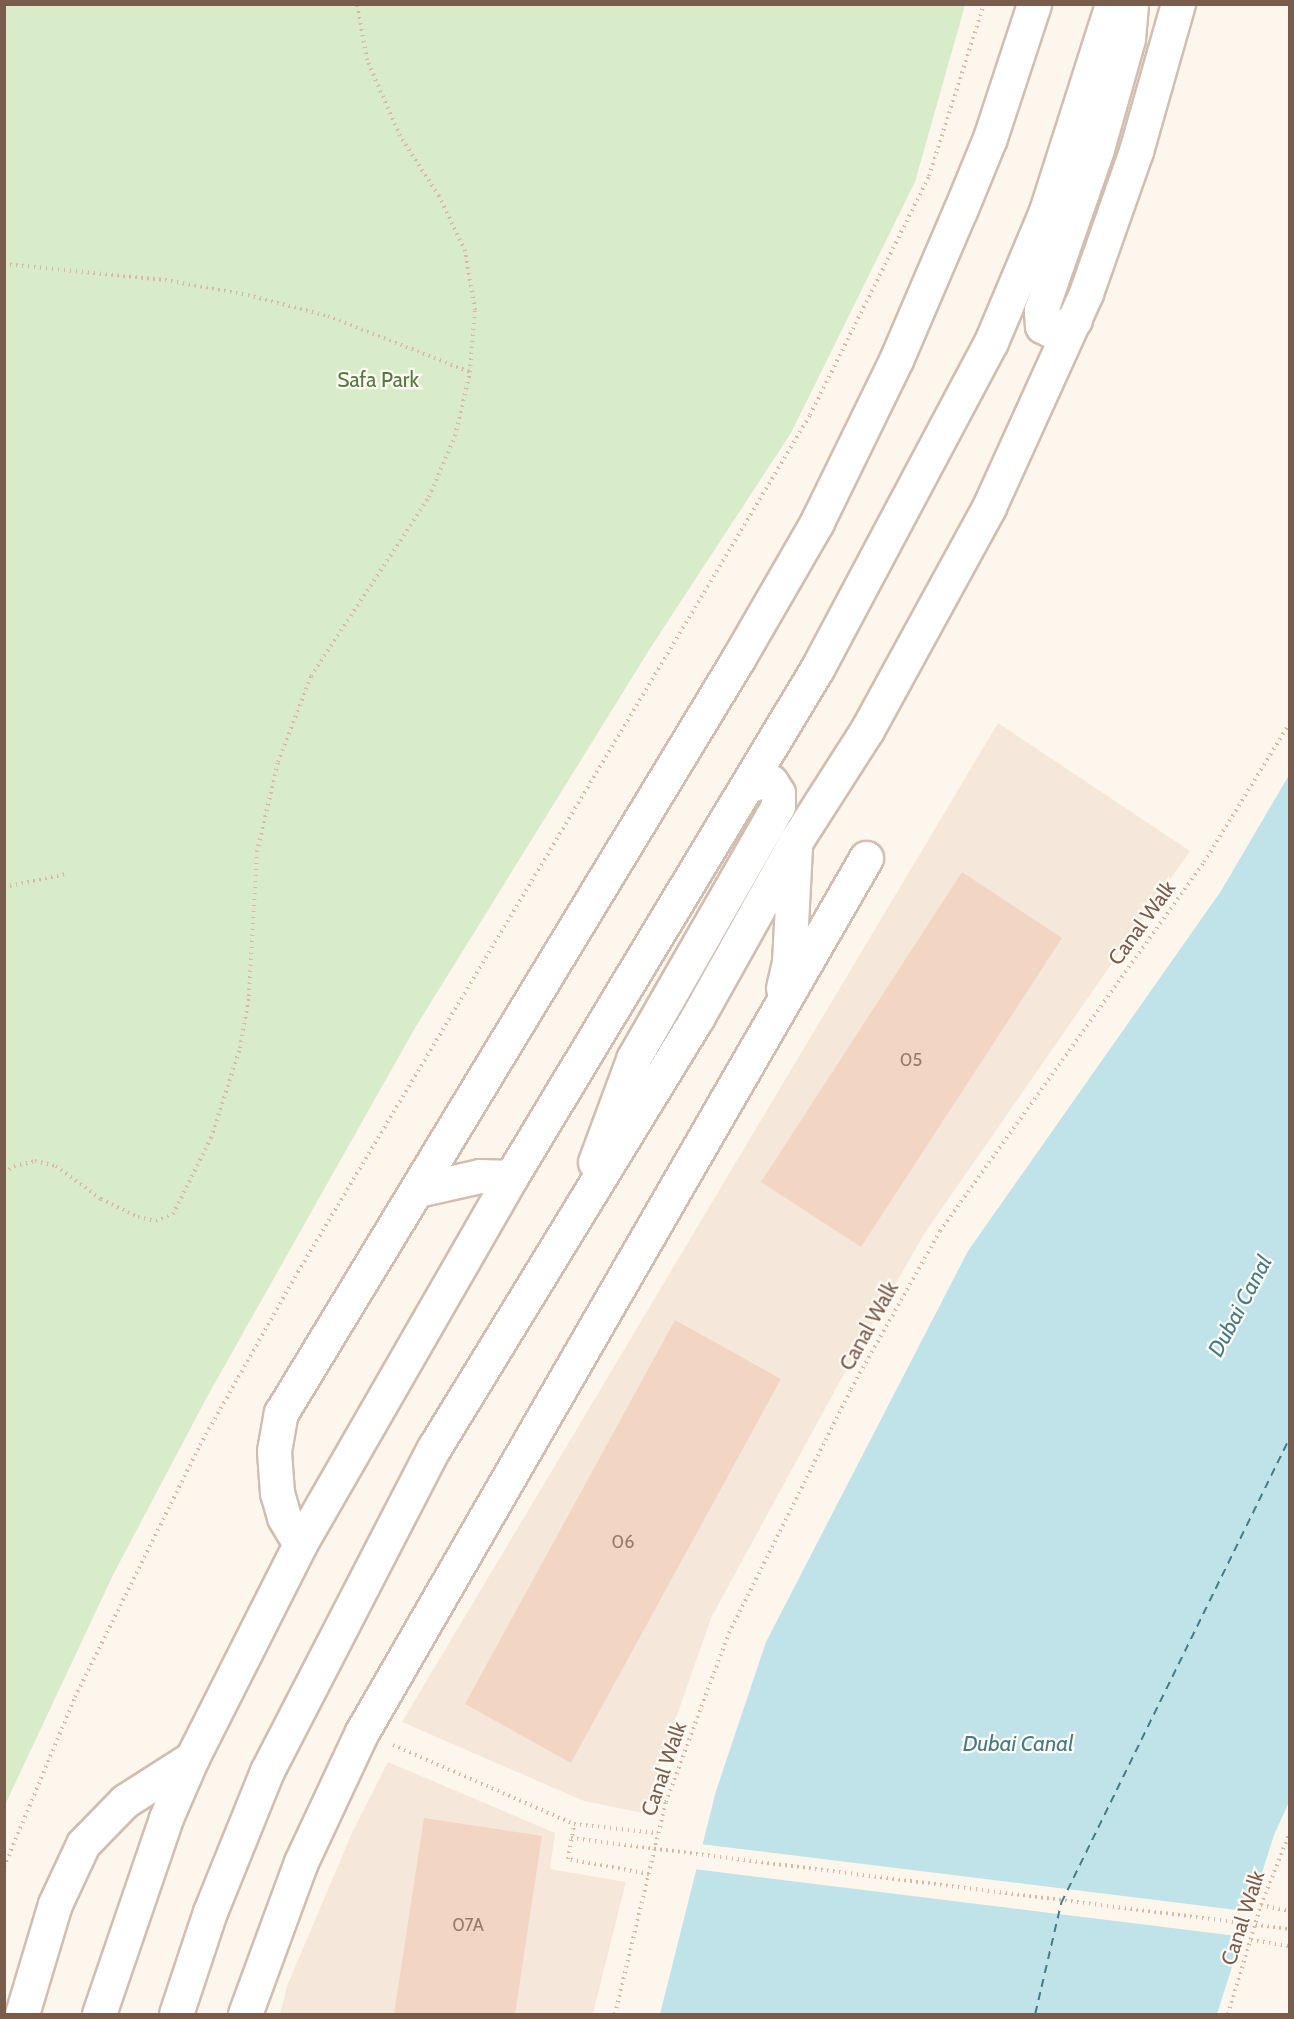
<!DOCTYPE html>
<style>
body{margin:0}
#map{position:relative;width:1294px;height:2019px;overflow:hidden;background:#fdf6ec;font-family:Cabin,sans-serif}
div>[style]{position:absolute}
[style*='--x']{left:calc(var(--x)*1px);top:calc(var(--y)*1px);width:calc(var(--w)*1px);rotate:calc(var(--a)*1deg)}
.residential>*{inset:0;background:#f5e8da}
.green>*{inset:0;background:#d8ecc9}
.water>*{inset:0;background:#bfe3e8}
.pier>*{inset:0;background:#fdf6ec}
.ferry>*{height:1.5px;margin-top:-0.75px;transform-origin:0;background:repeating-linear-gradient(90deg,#437c86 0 8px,transparent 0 14px)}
.building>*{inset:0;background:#f3d5c3}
.path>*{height:4px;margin-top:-2px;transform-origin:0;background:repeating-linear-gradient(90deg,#d9b8a5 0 1.5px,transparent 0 6px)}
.roads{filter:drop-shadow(2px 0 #d1beb0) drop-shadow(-2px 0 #d1beb0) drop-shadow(0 2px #d1beb0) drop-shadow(0 -2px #d1beb0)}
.minor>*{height:33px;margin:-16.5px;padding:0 16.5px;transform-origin:16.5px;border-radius:16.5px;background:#fff}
.path-bridge>*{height:4px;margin-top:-2px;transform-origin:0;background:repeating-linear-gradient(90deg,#d9b8a5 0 1.5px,transparent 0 6px)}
span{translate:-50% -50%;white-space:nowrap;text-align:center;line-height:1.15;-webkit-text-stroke:4.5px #fffaf3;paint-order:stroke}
.number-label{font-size:18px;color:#987a6a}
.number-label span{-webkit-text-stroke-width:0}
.park-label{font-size:21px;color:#537a41}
.street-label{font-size:21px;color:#7a5c4d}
.water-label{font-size:22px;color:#437c86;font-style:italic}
.frame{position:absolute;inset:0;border:6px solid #7a5c4d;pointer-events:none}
</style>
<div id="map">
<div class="residential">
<div style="clip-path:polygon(998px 723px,1190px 851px,924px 1234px,839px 1383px,711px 1618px,643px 1813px,584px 1801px,402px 1722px)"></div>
<div style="clip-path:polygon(388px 1762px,555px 1833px,550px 1869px,626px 1882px,593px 2014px,280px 2014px,287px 1986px,352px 1833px)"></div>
</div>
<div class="green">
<div style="clip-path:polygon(5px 4px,965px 5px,915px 182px,791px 433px,651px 647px,415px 1028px,207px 1397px,113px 1575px,5px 1805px)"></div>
</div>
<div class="water">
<div style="clip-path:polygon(1289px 775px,1289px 1802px,1274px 1835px,1217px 2014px,660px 2014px,716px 1791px,766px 1642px,968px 1251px,1221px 891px)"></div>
</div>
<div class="pier">
<div style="clip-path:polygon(700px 1844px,1253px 1912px,1245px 1937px,694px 1869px)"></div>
</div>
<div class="ferry">
<div style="--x:1035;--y:2014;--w:114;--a:-76.8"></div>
<div style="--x:1061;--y:1903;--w:519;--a:-63.83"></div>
</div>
<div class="building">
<div style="clip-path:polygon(962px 872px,1062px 938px,861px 1247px,761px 1182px)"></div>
<div style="clip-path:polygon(675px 1320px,781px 1379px,571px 1763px,465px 1704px)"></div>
<div style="clip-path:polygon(424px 1818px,542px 1836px,515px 2014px,394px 2014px)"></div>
</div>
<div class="path">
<div style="--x:4;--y:264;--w:162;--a:5.7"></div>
<div style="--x:165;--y:280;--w:84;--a:10.2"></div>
<div style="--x:248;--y:295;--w:83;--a:14.7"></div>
<div style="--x:328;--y:316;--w:153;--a:21.5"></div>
<div style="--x:4;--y:887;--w:64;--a:-11.7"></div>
<div style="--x:4;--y:1173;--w:12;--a:-35"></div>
<div style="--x:14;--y:1166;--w:22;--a:-13"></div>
<div style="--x:35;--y:1161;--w:22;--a:13"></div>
<div style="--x:56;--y:1166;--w:56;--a:36.3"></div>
<div style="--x:101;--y:1199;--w:41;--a:25.9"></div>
<div style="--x:138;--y:1217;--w:18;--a:13"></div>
<div style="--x:156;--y:1221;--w:18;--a:-22"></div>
<div style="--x:173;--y:1214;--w:85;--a:-63.4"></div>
<div style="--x:211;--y:1138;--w:95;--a:-72.1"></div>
<div style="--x:240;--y:1048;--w:53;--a:-80.2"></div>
<div style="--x:249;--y:996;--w:144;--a:-86.8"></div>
<div style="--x:257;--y:852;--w:92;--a:-76.9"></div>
<div style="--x:278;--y:762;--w:92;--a:-69"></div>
<div style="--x:311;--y:676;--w:214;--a:-56.6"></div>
<div style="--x:429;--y:497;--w:66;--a:-66.9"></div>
<div style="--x:455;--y:436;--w:66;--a:-76.8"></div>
<div style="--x:470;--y:372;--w:62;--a:-85.4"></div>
<div style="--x:475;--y:310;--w:60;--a:-99.6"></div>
<div style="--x:465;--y:251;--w:61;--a:-115.3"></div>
<div style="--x:439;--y:196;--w:72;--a:-123"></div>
<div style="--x:400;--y:136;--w:83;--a:-113.5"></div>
<div style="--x:367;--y:60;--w:57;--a:-100.1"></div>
<div style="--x:393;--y:1745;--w:197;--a:23.6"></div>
<div style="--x:4;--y:1867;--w:184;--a:-67.3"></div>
<div style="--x:75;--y:1697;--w:281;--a:-63.6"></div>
<div style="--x:200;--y:1445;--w:199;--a:-60.5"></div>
<div style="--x:298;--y:1272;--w:998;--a:-59.14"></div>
<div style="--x:810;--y:415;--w:267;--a:-63.5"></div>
<div style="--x:929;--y:176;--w:181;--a:-72.3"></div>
<div style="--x:649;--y:1874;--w:82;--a:-169.5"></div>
<div style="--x:568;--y:1859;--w:36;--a:-80"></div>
<div style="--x:574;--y:1824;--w:84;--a:6.1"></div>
<div style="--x:1261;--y:1905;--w:30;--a:12"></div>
<div style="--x:1251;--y:1940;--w:39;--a:9"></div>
<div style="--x:615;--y:2014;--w:218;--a:-76.5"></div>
<div style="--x:666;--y:1802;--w:180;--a:-69.6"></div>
<div style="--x:729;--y:1633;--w:273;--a:-63.4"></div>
<div style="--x:851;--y:1389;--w:181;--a:-60.6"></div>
<div style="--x:940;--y:1231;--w:454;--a:-54.4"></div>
<div style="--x:1204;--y:862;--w:163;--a:-58.3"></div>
<div style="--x:1228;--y:2014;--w:114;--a:-73.2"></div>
<div style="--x:1261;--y:1905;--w:79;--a:-68.3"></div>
</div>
<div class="roads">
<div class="minor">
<div style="--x:1075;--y:320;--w:25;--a:154"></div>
<div style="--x:1052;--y:331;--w:11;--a:-153"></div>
<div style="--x:1042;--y:326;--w:16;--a:-94"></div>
<div style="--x:1041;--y:310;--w:170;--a:-70.8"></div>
<div style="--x:1097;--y:149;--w:114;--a:-74.3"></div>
<div style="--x:1128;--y:39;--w:35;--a:-85"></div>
<div style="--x:783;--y:988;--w:27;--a:-77"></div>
<div style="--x:789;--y:962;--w:113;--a:-87"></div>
<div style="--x:595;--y:1162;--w:110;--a:-69.7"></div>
<div style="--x:633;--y:1059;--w:292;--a:-60.2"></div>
<div style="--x:778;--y:806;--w:13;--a:-90"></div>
<div style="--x:778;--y:793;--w:13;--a:-122"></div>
<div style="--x:771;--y:782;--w:11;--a:-175"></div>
<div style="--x:760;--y:781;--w:14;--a:155"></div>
<div style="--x:418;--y:1190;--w:64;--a:-12.7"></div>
<div style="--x:480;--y:1176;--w:31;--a:2"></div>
<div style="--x:300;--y:1544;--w:31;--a:-121"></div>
<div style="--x:284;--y:1517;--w:25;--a:-106"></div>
<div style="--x:277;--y:1493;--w:42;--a:-94.1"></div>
<div style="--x:274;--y:1451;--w:39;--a:-80"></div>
<div style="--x:281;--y:1413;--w:882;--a:-58.78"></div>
<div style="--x:738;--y:659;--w:158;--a:-60"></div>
<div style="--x:817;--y:522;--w:180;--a:-64"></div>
<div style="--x:896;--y:360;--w:162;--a:-66.8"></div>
<div style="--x:960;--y:211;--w:79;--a:-67.7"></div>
<div style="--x:990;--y:138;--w:141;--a:-71.8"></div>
<div style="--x:22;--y:2014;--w:115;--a:-73.3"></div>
<div style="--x:55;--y:1904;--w:66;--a:-65"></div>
<div style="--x:83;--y:1844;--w:60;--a:-45.7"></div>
<div style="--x:125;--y:1801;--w:80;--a:-32.7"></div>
<div style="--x:99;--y:2014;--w:207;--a:-71.1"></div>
<div style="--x:166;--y:1818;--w:65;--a:-66.6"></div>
<div style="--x:192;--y:1758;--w:240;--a:-63.2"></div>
<div style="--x:300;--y:1544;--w:423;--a:-60.1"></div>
<div style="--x:511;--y:1177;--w:593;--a:-58.94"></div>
<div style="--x:817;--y:669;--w:370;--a:-62"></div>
<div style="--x:991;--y:342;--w:142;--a:-67.2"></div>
<div style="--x:1046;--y:211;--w:217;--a:-72.3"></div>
<div style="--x:176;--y:2014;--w:108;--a:-71.6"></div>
<div style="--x:210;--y:1912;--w:152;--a:-68"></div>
<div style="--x:267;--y:1771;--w:364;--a:-62.7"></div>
<div style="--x:434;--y:1448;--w:504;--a:-58.55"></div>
<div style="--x:697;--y:1018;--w:203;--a:-60.8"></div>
<div style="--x:796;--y:841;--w:132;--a:-57.4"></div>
<div style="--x:867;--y:730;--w:254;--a:-61.3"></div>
<div style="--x:989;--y:507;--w:235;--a:-65.6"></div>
<div style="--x:1086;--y:293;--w:151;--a:-70.6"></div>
<div style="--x:1136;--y:151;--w:153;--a:-74.1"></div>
<div style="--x:245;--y:2014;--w:162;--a:-69.8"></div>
<div style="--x:301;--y:1862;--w:144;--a:-64.9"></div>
<div style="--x:362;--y:1732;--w:1009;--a:-60.03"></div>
</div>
</div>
<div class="path-bridge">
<div style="--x:571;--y:1838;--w:725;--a:7.21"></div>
</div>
<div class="number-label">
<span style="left:911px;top:1060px">05</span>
<span style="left:623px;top:1542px">06</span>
<span style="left:468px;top:1925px">07A</span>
</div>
<div class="park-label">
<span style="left:378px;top:380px">Safa Park</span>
</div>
<div class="street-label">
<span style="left:1142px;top:923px;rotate:-54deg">Canal Walk</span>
<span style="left:869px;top:1326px;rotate:-61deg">Canal Walk</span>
<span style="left:664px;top:1769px;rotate:-71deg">Canal Walk</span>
<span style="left:1243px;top:1918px;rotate:-72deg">Canal Walk</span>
</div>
<div class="water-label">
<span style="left:1240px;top:1306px;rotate:-62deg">Dubai Canal</span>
<span style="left:1018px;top:1744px">Dubai Canal</span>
</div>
<div class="frame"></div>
</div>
